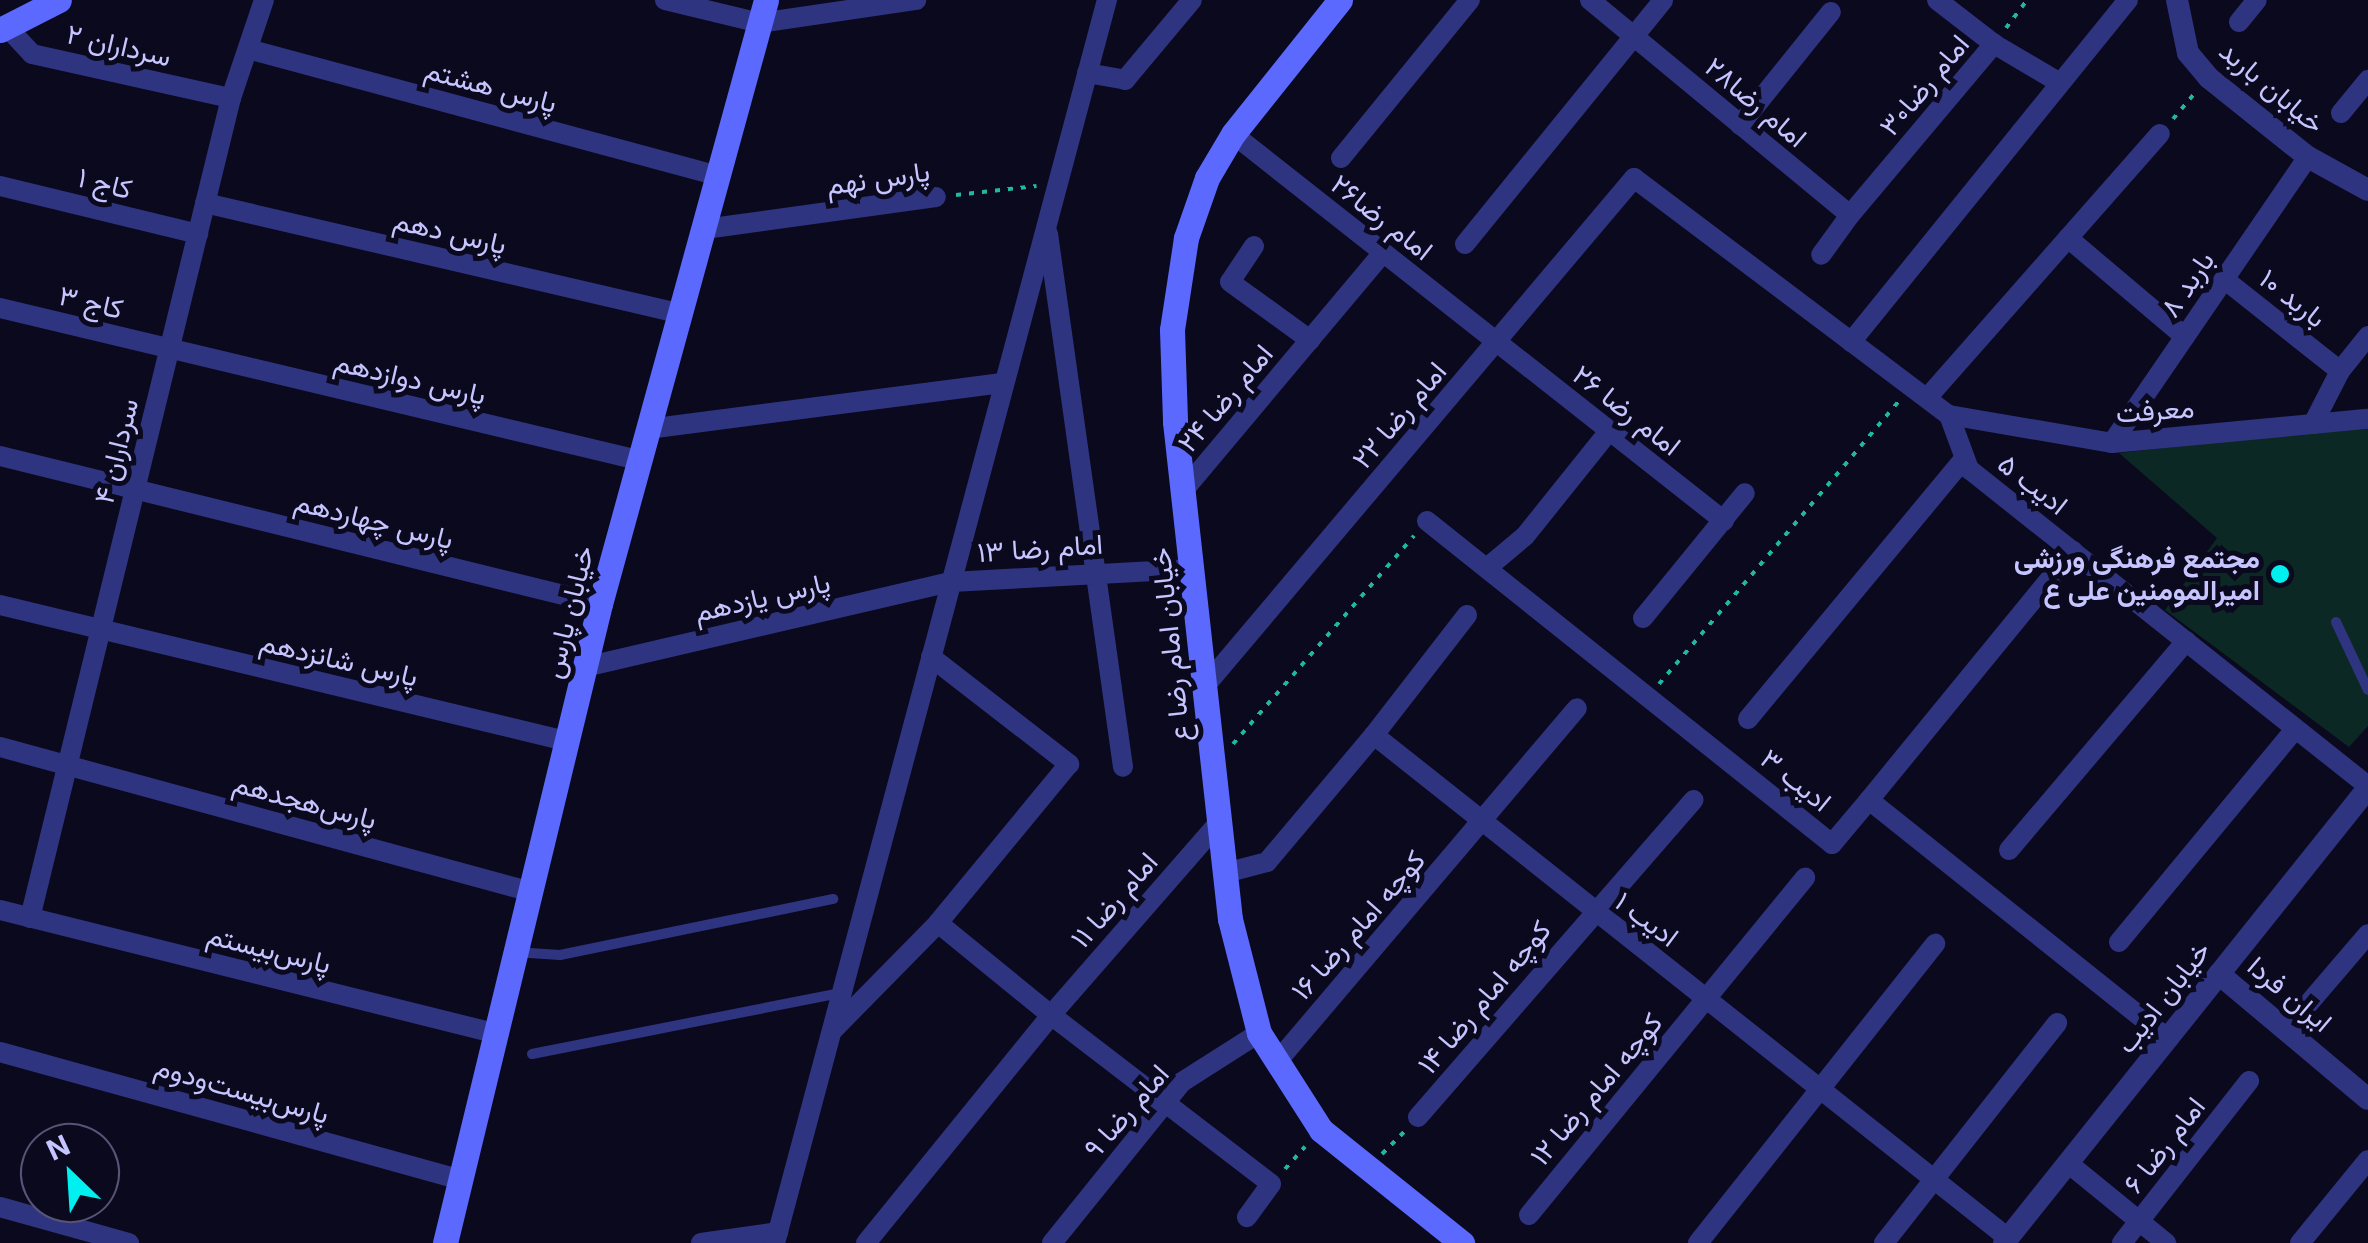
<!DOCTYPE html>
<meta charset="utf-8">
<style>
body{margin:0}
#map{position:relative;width:2368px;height:1243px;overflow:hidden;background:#0b091d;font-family:Inter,Vazirmatn,sans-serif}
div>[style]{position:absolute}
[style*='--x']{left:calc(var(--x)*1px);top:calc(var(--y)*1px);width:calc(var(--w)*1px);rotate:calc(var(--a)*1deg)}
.green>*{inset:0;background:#0c2824}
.path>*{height:4px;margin-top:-2px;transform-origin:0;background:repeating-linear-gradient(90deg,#20b8a0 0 5px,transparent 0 13px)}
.service>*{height:10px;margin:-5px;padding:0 5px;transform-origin:5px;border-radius:5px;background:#2f3481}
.minor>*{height:20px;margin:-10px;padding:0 10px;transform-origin:10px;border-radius:10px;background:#2f3481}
.tertiary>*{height:22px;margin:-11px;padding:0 11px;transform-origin:11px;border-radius:11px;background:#2f3481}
.secondary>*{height:25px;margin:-12.5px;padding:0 12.5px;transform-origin:12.5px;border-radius:12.5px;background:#5c69ff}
.dots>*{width:28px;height:28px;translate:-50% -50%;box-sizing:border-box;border:5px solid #0b091d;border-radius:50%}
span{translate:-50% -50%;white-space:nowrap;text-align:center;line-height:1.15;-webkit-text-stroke:10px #0b091d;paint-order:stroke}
.street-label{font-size:28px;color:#c6c5ff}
.poi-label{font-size:28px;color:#c6c5ff;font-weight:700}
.right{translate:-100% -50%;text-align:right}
.north{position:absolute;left:20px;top:1123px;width:100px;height:100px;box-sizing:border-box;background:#0b091d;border:2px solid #565477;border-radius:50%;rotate:335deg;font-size:28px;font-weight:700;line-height:40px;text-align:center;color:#c6c5ff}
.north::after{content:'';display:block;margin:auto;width:35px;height:45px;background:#00f0f0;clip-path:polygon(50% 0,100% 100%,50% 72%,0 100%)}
</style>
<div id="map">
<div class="green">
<div style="clip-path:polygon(2368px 426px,2368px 726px,2349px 747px,2165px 610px,2217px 538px,2119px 453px)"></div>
</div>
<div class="path">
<div style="--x:2006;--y:28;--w:35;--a:-53"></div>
<div style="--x:2173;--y:119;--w:35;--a:-50"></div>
<div style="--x:956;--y:195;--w:81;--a:-6.4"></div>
<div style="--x:1659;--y:684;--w:371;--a:-49.7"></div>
<div style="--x:1233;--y:744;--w:276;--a:-49"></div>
<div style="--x:1382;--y:1154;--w:35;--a:-45"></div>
<div style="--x:1285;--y:1169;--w:30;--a:-48"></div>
</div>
<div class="service">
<div style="--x:2336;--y:622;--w:75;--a:64.8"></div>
<div style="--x:514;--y:952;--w:46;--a:3.7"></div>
<div style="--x:560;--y:955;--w:279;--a:-11.6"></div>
<div style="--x:532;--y:1054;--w:315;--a:-11.2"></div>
</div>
<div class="minor">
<div style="--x:665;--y:0;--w:98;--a:13.6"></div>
<div style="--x:760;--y:23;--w:158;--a:-8.4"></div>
<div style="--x:1590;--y:0;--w:337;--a:39.6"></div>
<div style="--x:1850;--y:215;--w:49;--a:125.9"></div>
<div style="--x:2239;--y:22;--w:28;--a:-51"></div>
<div style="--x:7;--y:27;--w:37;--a:47"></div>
<div style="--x:32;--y:54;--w:204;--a:12.5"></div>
<div style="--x:1994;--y:44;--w:77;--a:30.6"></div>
<div style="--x:248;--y:49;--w:488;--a:15.1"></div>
<div style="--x:1087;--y:73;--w:39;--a:10"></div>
<div style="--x:1125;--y:80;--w:104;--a:-50.1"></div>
<div style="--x:2341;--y:113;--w:43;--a:-50.7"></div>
<div style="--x:1740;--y:125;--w:145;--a:-51.2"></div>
<div style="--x:1233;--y:134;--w:625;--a:38.24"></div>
<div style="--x:1341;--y:158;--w:204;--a:-50.8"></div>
<div style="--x:0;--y:186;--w:204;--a:13.6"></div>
<div style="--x:205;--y:203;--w:490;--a:13.1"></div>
<div style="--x:1850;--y:215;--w:224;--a:-49.9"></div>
<div style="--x:1994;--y:44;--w:72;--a:-142.3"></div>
<div style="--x:705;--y:229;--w:233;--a:-7.9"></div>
<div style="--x:1048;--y:234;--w:538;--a:81.99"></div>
<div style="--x:2068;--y:238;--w:153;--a:40.2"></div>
<div style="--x:1465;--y:244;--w:314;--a:-50.9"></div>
<div style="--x:1254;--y:246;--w:43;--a:123.7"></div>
<div style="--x:1230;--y:282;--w:99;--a:35.9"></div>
<div style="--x:2224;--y:279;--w:148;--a:38.4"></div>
<div style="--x:2340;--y:371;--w:45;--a:-51.3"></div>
<div style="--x:0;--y:308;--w:656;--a:13.4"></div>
<div style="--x:1851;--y:342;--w:440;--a:-51"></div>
<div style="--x:1927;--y:398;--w:352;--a:-48.6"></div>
<div style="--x:1949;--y:415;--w:165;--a:9.7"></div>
<div style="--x:2112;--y:443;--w:257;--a:-5.4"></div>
<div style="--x:2313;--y:424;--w:59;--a:-63"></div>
<div style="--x:648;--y:429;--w:359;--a:-7.4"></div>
<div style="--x:2112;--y:443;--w:347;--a:-55.6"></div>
<div style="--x:0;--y:456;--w:618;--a:13.86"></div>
<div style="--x:1183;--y:491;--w:311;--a:-50"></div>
<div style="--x:1427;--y:521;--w:518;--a:38.57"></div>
<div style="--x:1832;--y:844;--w:57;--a:-49.9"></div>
<div style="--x:1869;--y:800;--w:383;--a:38.6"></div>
<div style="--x:1488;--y:567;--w:48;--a:-40"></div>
<div style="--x:1525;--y:536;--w:134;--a:-51.3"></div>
<div style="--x:0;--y:605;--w:582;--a:13.51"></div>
<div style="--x:1467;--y:615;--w:152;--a:127.8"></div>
<div style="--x:1374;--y:735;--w:809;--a:38.43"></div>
<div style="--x:1643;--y:618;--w:161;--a:-50.8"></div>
<div style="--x:931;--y:657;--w:175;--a:37.8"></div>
<div style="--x:1069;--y:764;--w:206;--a:129.5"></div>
<div style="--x:938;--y:923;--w:146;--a:39.2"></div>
<div style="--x:1051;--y:1015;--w:257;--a:-48.9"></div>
<div style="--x:585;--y:667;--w:376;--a:-13.1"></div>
<div style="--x:951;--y:582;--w:241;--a:-3.1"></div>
<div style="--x:1205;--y:686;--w:665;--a:-49.82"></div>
<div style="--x:1634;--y:178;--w:394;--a:37"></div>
<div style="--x:1949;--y:415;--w:58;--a:69.7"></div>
<div style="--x:1969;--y:469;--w:510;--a:38.47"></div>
<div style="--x:1748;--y:719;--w:339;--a:-50.3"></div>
<div style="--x:0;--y:747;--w:547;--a:15.26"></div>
<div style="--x:1869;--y:800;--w:322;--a:-50.7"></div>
<div style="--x:2009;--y:850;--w:274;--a:-49.7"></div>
<div style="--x:1225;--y:873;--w:43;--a:-14.7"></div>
<div style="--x:1267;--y:862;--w:166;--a:-49.9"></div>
<div style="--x:0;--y:910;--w:509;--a:13.98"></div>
<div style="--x:30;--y:918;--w:844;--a:-76.23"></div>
<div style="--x:231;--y:98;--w:103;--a:-71.4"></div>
<div style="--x:2119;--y:942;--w:276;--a:-50.4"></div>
<div style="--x:834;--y:1029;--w:148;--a:-45.5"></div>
<div style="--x:2286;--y:1030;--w:126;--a:-49.5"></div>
<div style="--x:0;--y:1052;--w:478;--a:15.5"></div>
<div style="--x:1276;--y:1063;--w:465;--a:-49.7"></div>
<div style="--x:1418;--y:1117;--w:420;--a:-49"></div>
<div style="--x:2068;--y:1163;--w:127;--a:39.2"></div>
<div style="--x:0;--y:1207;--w:134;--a:15.6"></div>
<div style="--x:1529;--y:1215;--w:436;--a:-50.7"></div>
<div style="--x:701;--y:1243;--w:78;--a:-8.1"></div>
<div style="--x:775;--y:1243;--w:1287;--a:-75.05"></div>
<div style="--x:866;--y:1243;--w:294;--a:-50.9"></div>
<div style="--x:1051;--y:1015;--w:277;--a:37.5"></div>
<div style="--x:1271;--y:1184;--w:41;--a:126"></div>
<div style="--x:1052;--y:1243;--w:207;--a:-51.1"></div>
<div style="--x:1182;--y:1082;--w:91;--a:-32.5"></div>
<div style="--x:1698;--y:1243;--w:382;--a:-51.6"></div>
<div style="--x:1884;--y:1243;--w:280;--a:-51.8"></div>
<div style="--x:2122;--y:1243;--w:206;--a:-51.9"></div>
<div style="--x:2300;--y:1243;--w:107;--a:-50.7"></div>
</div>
<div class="tertiary">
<div style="--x:2177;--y:0;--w:54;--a:78.3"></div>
<div style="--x:2188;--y:53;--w:33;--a:50"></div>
<div style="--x:2209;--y:78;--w:127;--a:38.6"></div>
<div style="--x:2308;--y:157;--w:68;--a:28.8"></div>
<div style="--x:2219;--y:974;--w:194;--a:40"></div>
<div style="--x:2004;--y:1243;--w:583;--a:-51.34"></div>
</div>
<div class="secondary">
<div style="--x:1340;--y:0;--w:171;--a:128.6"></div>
<div style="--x:1233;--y:134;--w:51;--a:120.6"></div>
<div style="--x:1207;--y:178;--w:64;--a:109.3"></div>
<div style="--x:1186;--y:238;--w:93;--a:98.7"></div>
<div style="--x:1172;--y:330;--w:92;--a:88.1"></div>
<div style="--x:1175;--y:422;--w:500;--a:83.69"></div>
<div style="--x:1230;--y:919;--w:118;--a:75.7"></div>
<div style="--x:1259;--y:1033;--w:115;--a:57.4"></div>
<div style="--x:1321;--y:1130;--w:181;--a:38.7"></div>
<div style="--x:0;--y:30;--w:66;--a:-27"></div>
<div style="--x:445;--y:1243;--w:658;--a:-76.37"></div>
<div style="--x:600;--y:604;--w:626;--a:-74.63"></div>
</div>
<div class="dots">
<div style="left:2280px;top:574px;background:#00f0f0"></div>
</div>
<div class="street-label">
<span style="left:119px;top:45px;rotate:13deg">سرداران ۲</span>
<span style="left:1924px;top:85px;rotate:-50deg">امام رضا۳۰</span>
<span style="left:491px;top:86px;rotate:15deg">پارس‌‌ هشتم</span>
<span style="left:2272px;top:87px;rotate:40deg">خیابان باربد</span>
<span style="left:1756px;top:102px;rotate:40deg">امام رضا۲۸</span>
<span style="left:878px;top:178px;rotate:-8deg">پارس‌‌ نهم</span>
<span style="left:105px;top:183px;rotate:14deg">کاج ۱</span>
<span style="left:1382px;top:217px;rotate:38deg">امام رضا۲۶</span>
<span style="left:450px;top:232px;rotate:13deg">پارس‌‌ دهم</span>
<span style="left:2187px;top:284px;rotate:-56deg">باربد ۸</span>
<span style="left:2293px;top:298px;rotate:38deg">باربد ۱۰</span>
<span style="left:91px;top:302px;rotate:13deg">کاج ۳</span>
<span style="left:410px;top:378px;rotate:13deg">پارس‌‌ دوازدهم</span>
<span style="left:1225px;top:398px;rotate:-50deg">امام رضا ۲۴</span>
<span style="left:1627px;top:410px;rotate:38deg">امام رضا ۲۶</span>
<span style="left:2155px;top:410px;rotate:-4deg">معرفت</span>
<span style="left:1399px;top:415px;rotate:-50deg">امام رضا ۲۲</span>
<span style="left:116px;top:451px;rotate:-76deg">سرداران ۴</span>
<span style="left:2033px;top:484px;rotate:38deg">ادیب ۵</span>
<span style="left:374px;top:520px;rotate:14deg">پارس‌‌ چهاردهم</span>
<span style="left:1040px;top:548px;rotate:-4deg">امام رضا ۱۳</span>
<span style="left:762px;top:597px;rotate:-13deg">پارس‌‌ یازدهم</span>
<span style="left:568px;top:612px;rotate:-76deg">خیابان پارس</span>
<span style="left:1170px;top:645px;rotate:-96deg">خیابان امام رضا ع</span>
<span style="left:339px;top:659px;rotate:13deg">پارس‌‌ شانزدهم</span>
<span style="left:1796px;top:780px;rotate:39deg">ادیب ۳</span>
<span style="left:305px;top:801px;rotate:15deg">پارس‌‌هجدهم</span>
<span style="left:1114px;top:900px;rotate:-49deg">امام رضا ۱۱</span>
<span style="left:1647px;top:919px;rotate:37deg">ادیب ۱</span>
<span style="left:1358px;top:925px;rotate:-49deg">کوچه امام رضا ۱۶</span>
<span style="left:269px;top:949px;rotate:14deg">پارس‌بیستم</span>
<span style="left:2290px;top:994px;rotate:40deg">ایران فردا</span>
<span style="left:1484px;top:997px;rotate:-50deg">کوچه امام رضا ۱۴</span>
<span style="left:2163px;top:997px;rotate:-52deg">خیابان ادیب</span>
<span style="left:1596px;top:1089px;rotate:-50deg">کوچه امام رضا ۱۲</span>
<span style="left:242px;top:1090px;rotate:16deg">پارس‌بیست‌و‌دوم</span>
<span style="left:1126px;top:1111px;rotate:-49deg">امام رضا ۹</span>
<span style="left:2164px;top:1145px;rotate:-52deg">امام رضا ۶</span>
</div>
<div class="poi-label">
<span class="right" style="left:2260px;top:574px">مجتمع فرهنگی ورزشی<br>امیرالمومنین علی ‌ع</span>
</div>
<div class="north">N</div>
</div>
